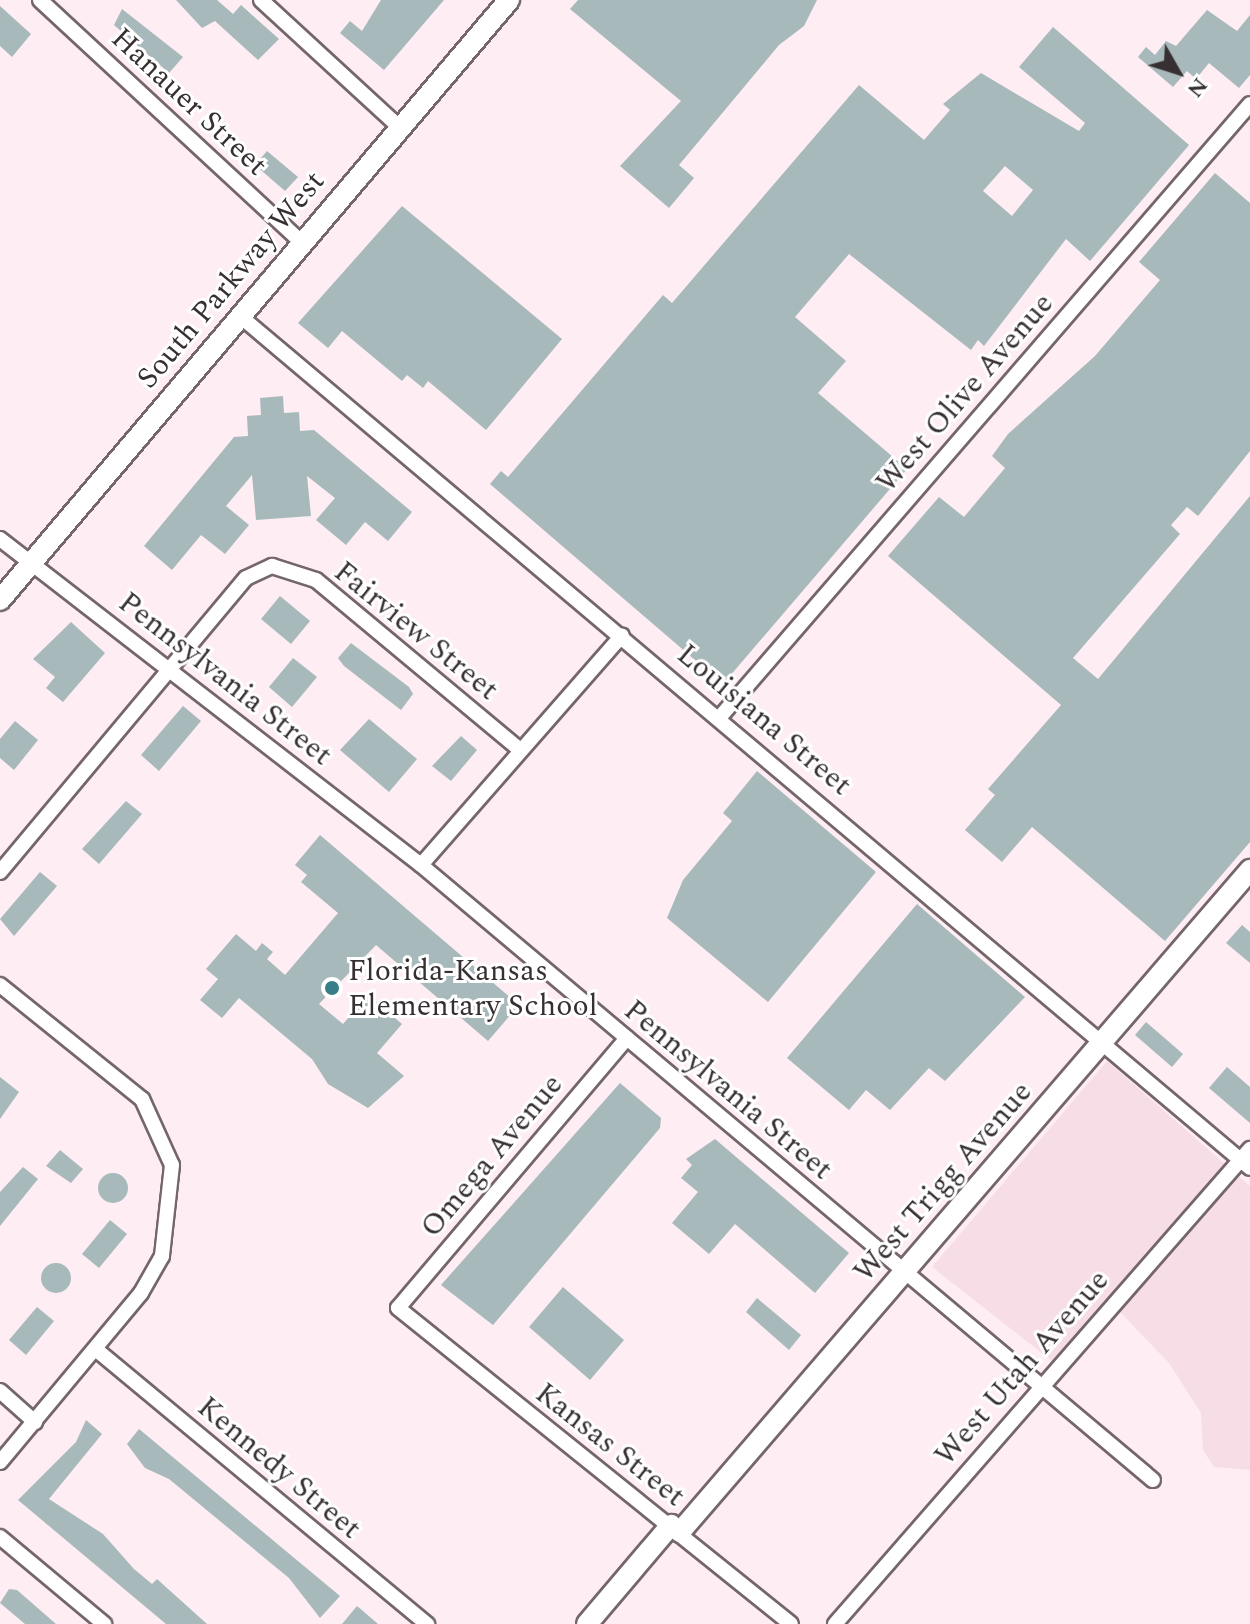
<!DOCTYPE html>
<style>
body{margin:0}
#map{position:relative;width:1250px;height:1624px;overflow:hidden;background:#feedf2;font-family:Spectral,serif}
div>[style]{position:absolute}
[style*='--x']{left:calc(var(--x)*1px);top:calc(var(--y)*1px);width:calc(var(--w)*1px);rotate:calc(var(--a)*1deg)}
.built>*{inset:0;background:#f7dde5}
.building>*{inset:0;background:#a7b9bb}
.round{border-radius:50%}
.roads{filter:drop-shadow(2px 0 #74666a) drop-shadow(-2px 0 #74666a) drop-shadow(0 2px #74666a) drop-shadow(0 -2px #74666a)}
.street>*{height:14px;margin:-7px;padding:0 7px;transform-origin:7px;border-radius:7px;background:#fff}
.secondary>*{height:20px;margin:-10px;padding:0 10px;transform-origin:10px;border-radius:10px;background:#fff}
.dots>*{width:22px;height:22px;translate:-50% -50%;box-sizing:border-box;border:4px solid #fff;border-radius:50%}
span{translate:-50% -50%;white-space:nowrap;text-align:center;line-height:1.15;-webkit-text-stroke:6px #fff;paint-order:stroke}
.street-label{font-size:30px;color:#373032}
.poi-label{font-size:30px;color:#373032}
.left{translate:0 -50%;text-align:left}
.north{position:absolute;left:1138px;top:32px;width:80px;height:80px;-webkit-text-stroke:6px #fff;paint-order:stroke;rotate:129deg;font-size:22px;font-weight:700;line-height:32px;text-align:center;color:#373032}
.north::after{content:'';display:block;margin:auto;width:28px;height:36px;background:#373032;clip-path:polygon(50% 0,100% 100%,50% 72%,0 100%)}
</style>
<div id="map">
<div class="built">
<div style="clip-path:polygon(1107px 1061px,1250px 1186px,1250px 1470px,1214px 1467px,1203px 1450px,1201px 1413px,1169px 1363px,1119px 1311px,1066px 1372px,932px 1267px)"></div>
</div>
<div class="building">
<div style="clip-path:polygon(176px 0,217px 0,233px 14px,241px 5px,279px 39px,258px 60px,215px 21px,202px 28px)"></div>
<div style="clip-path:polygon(381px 0,444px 0,384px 70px,340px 33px,350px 21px,362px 31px)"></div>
<div style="clip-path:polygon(578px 0,817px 0,804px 26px,779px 45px,679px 165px,694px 178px,669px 208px,620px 166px,681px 101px,570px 9px)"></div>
<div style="clip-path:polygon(0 6px,31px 34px,12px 57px,0 46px)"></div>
<div style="clip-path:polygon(122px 9px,183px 57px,169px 73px,114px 25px)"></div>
<div style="clip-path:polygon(1207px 10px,1237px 31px,1250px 15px,1250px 75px,1239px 88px,1209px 63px,1196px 79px,1187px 71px,1173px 87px,1138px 57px,1146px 47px,1155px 55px,1166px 41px,1176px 46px)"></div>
<div style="clip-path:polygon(evenodd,1053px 27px,1189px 145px,1090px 261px,1066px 239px,984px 346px,978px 340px,971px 350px,849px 254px,795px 317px,846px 361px,818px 393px,907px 469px,723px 684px,490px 484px,501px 471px,508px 477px,663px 295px,672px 303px,859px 85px,924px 140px,950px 110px,943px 104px,981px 73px,1079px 131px,1085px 123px,1019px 67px,1053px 27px,1005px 166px,1033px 190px,1012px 216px,983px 191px,1005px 166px)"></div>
<div style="clip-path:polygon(267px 151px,298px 177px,285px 191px,255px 165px)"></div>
<div style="clip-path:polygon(1215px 173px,1250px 203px,1250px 451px,1198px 516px,1187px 507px,1171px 525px,1180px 534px,1073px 658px,1098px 679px,1250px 496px,1250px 842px,1165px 941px,1032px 827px,1002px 862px,965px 830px,995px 795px,988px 789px,1061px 705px,888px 556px,939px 497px,964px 517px,1005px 468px,992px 456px,1008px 434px,1095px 356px,1160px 280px,1139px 262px)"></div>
<div style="clip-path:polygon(402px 206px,562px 339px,486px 430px,428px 381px,423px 388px,407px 375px,402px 381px,342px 331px,328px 348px,298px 323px)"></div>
<div style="clip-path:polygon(283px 396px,284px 413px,299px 412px,300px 431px,314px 430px,412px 512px,388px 541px,365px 522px,346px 545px,316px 520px,335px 498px,307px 476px,311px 516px,256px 520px,252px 475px,226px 506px,249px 525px,225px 554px,201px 535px,172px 570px,144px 546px,234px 437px,248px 436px,247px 416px,261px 415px,260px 398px)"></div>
<div style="clip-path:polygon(280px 596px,310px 621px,291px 644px,261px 619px)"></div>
<div style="clip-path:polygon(71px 622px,105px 653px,63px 702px,46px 688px,55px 677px,33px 659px)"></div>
<div style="clip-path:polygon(351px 643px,409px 687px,413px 694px,401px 710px,344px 666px,338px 658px)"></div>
<div style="clip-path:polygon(293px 658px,317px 677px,292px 707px,269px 687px)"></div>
<div style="clip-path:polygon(183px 706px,201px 721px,159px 771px,141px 755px)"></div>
<div style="clip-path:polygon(369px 719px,417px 759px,389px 792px,340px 750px)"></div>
<div style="clip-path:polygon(15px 721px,38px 740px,14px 770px,0 758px,0 739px)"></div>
<div style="clip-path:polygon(461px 736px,477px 750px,451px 781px,432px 766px)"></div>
<div style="clip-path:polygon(757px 771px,876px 872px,768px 1002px,667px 918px,683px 880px,732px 821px,723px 813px)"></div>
<div style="clip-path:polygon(126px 801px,142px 814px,99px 864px,82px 849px)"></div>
<div style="clip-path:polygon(320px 835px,519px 1005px,488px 1041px,376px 945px,319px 1004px,343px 1024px,368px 995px,402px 1024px,377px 1053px,404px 1076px,368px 1108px,328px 1084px,312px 1059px,239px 998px,222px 1018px,200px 1000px,218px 979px,206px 969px,236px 934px,256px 951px,262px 943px,273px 952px,267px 959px,285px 975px,338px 913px,301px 882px,307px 875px,295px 865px)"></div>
<div style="clip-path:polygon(40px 872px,57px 886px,14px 936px,0 919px)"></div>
<div style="clip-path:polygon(917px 904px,1025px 997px,945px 1081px,929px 1068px,890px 1110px,866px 1090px,849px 1110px,787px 1058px)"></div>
<div style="clip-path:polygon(1242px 925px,1250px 932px,1250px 963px,1226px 943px)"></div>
<div style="clip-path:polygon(1146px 1022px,1183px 1054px,1172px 1067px,1135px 1035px)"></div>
<div style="clip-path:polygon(1227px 1067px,1250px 1087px,1250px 1123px,1209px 1088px)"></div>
<div style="clip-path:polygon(0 1077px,19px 1092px,0 1119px)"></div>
<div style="clip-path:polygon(620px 1083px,661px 1118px,660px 1128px,493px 1325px,441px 1285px)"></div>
<div style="clip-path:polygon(715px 1139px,849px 1253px,815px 1293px,735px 1224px,709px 1254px,672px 1223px,698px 1192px,681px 1178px,692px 1165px,686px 1159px)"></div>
<div style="clip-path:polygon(60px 1150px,83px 1169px,71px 1183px,46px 1166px)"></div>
<div style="clip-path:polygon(23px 1167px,38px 1179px,0 1226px,0 1192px)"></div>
<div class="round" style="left:98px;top:1173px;width:30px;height:30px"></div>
<div style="clip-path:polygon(110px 1220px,127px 1234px,99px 1268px,82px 1254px)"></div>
<div class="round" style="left:41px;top:1263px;width:30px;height:30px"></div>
<div style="clip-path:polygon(563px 1287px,624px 1340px,590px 1380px,529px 1327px)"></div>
<div style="clip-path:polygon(757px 1298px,801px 1335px,789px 1350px,746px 1312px)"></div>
<div style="clip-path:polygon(37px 1307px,54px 1321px,26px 1355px,9px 1340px)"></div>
<div style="clip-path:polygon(86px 1420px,102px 1434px,49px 1499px,103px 1534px,134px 1569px,152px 1584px,157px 1579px,207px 1624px,166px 1624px,18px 1500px,76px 1442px)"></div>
<div style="clip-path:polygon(139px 1429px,340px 1596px,320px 1618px,289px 1578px,169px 1479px,145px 1468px,127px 1444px)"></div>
<div style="clip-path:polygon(9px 1589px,17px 1590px,56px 1624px,25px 1624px,0 1603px)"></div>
<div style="clip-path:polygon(357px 1606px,363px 1611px,378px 1624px,342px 1624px)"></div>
</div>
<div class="roads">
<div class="street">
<div style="--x:40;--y:0;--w:357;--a:42.8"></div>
<div style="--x:261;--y:0;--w:189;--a:42.6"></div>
<div style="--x:240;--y:316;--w:1321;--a:40.15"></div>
<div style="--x:0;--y:539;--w:532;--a:37.75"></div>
<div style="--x:421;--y:865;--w:956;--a:40.04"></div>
<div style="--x:720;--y:717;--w:810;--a:-49.15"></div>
<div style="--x:421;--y:865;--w:305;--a:-48.8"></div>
<div style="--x:0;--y:872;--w:383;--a:-50.1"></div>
<div style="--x:246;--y:578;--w:29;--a:-25"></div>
<div style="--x:272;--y:566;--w:46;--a:17.7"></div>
<div style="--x:316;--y:580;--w:264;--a:39.8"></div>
<div style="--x:0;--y:985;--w:182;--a:38.8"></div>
<div style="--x:142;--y:1099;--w:72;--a:65.6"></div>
<div style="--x:172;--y:1165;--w:92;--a:96.3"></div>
<div style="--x:162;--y:1256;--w:43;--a:119.6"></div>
<div style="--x:141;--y:1293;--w:220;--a:129.8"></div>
<div style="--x:627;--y:1038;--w:354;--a:130.3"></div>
<div style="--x:398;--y:1308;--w:504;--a:38.8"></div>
<div style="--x:98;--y:1351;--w:428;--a:39.7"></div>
<div style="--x:0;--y:1391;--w:47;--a:41.5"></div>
<div style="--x:0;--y:1537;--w:136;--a:39.9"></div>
<div style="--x:835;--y:1624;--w:631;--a:-48.86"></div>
</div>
<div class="secondary">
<div style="--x:0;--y:600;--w:787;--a:-49.69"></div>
<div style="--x:680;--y:1532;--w:874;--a:-49.27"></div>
<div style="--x:587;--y:1624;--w:130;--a:-49.7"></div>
</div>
</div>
<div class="dots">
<div style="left:332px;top:988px;background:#377e88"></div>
</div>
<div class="street-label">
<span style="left:189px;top:102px;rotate:43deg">Hanauer Street</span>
<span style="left:231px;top:280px;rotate:-50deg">South Parkway West</span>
<span style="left:965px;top:393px;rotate:-49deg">West Olive Avenue</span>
<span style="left:416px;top:631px;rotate:39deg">Fairview Street</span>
<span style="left:225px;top:679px;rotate:38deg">Pennsylvania Street</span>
<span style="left:764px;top:720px;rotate:40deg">Louisiana Street</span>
<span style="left:728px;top:1090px;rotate:40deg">Pennsylvania Street</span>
<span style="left:492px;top:1156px;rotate:-50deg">Omega Avenue</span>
<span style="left:943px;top:1182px;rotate:-49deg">West Trigg Avenue</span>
<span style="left:1022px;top:1368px;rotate:-49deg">West Utah Avenue</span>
<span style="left:610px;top:1445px;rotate:38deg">Kansas Street</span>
<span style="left:279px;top:1468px;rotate:40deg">Kennedy Street</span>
</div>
<div class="poi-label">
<span class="left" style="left:348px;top:988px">Florida-Kansas<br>Elementary School</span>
</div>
<div class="north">N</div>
</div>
